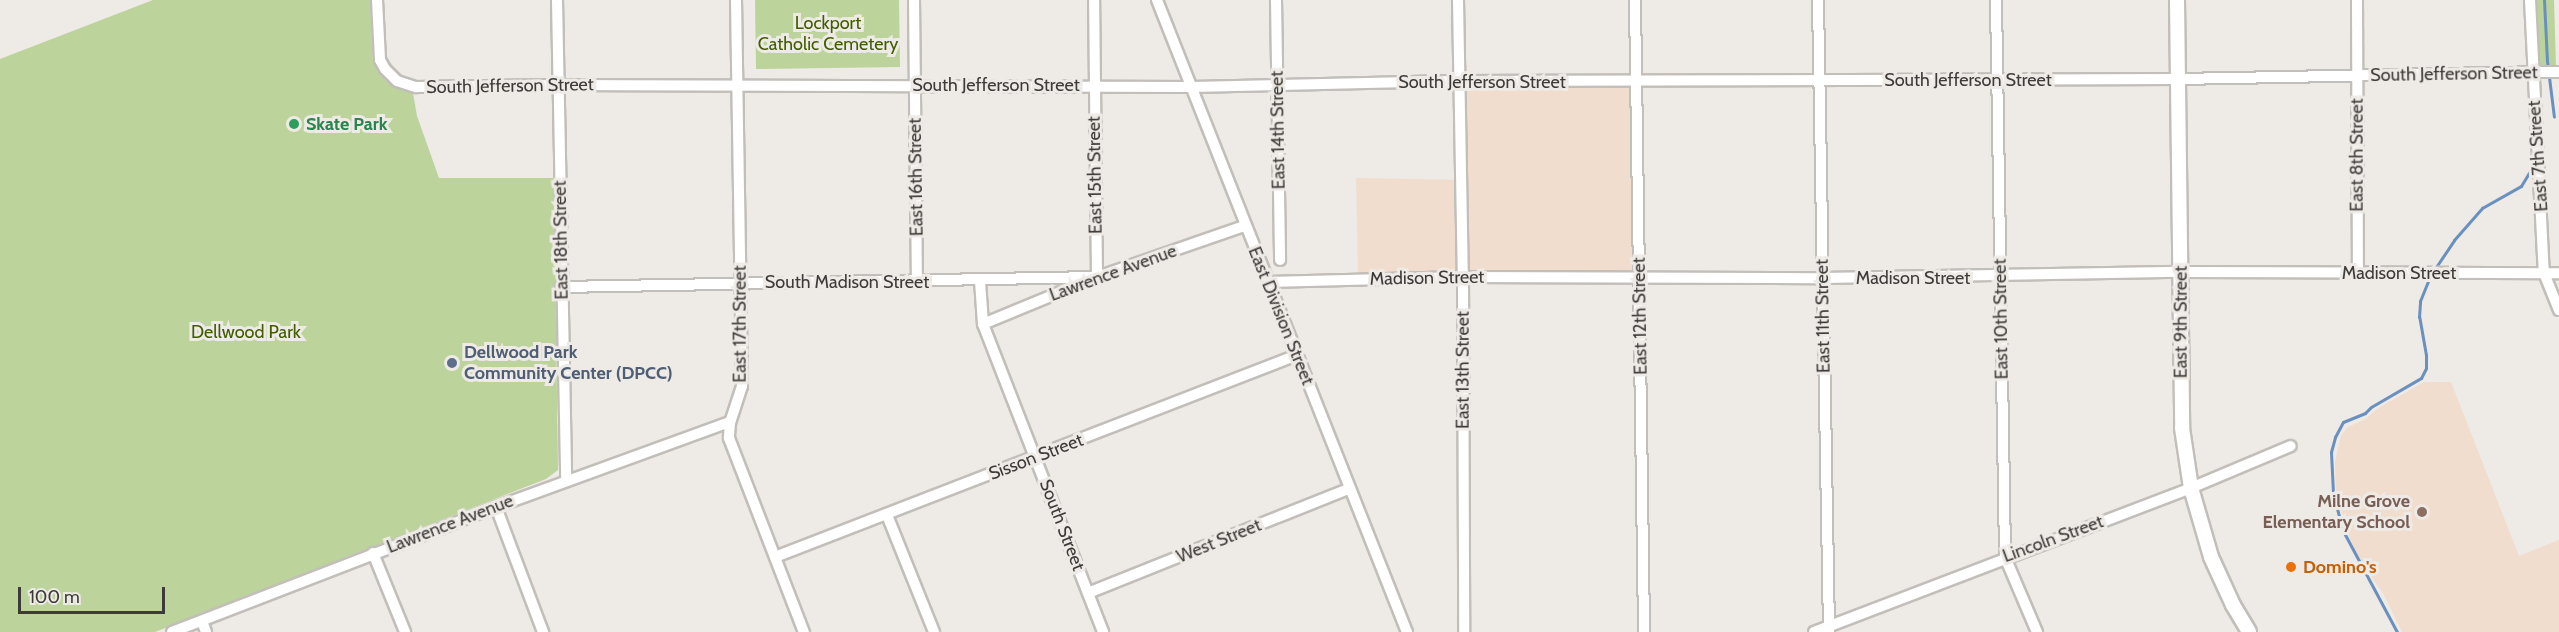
<!DOCTYPE html>
<style>
body{margin:0}
#map{position:relative;width:2559px;height:632px;overflow:hidden;background:#eeeae5;font-family:Cabin,sans-serif}
div>[style]{position:absolute}
[style*='--x']{left:calc(var(--x)*1px);top:calc(var(--y)*1px);width:calc(var(--w)*1px);rotate:calc(var(--a)*1deg)}
.education>*{inset:0;background:#f0ddcd}
.green>*{inset:0;background:#bcd49b}
.stream>*{height:3px;margin:-1.5px;padding:0 1.5px;transform-origin:1.5px;border-radius:1.5px;background:#6a90bf}
.roads{filter:drop-shadow(2px 0 #c2beb9) drop-shadow(-2px 0 #c2beb9) drop-shadow(0 2px #c2beb9) drop-shadow(0 -2px #c2beb9)}
.minor>*{height:10px;margin:-5px;padding:0 5px;transform-origin:5px;border-radius:5px;background:#fff}
.major>*{height:14px;margin:-7px;padding:0 7px;transform-origin:7px;border-radius:7px;background:#fff}
.dots>*{width:16px;height:16px;translate:-50% -50%;box-sizing:border-box;border:3px solid #eeeae5;border-radius:50%}
span{translate:-50% -50%;white-space:nowrap;text-align:center;line-height:1.15;-webkit-text-stroke:6px #eeeae5;paint-order:stroke}
.park-label{font-size:18px;color:#425d00}
.street-label{font-size:18px;color:#3d3b39}
.leisure-label{font-size:18px;color:#27864d;font-weight:700}
.left{translate:0 -50%;text-align:left}
.service-label{font-size:18px;color:#4e5e75;font-weight:700}
.education-label{font-size:18px;color:#785e54;font-weight:700}
.right{translate:-100% -50%;text-align:right}
.food-label{font-size:18px;color:#c56008;font-weight:700}
.scale{position:absolute;left:18px;top:587px;width:147px;height:27px;box-sizing:border-box;border:3px solid #3d3b39;border-top:0;padding-left:8px;font-size:18px;line-height:21px;white-space:nowrap;color:#3d3b39;-webkit-text-stroke:4px #eeeae5;paint-order:stroke}
</style>
<div id="map">
<div class="education">
<div style="clip-path:polygon(1466px 86px,1631px 87px,1632px 270px,1358px 273px,1356px 178px,1467px 180px)"></div>
<div style="clip-path:polygon(2424px 382px,2451px 382px,2519px 556px,2559px 540px,2559px 632px,2402px 632px,2384px 595px,2359px 558px,2347px 532px,2336px 491px,2335px 462px,2341px 435px,2348px 427px,2367px 418px,2377px 409px)"></div>
</div>
<div class="green">
<div style="clip-path:polygon(153px 0,370px 0,373px 61px,380px 74px,390px 83px,413px 93px,417px 116px,439px 178px,554px 178px,558px 470px,546px 479px,155px 632px,0 632px,0 59px)"></div>
<div style="clip-path:polygon(755px 0,899px 0,900px 67px,756px 69px)"></div>
<div style="clip-path:polygon(2534px 0,2554px 0,2556px 66px,2538px 66px)"></div>
</div>
<div class="stream">
<div style="--x:2544;--y:0;--w:61;--a:87.2"></div>
<div style="--x:2547;--y:61;--w:56;--a:82.9"></div>
<div style="--x:2434;--y:270;--w:36;--a:-56"></div>
<div style="--x:2454;--y:240;--w:43;--a:-48.8"></div>
<div style="--x:2482;--y:208;--w:45;--a:-29.4"></div>
<div style="--x:2521;--y:186;--w:23;--a:-59"></div>
<div style="--x:2397;--y:632;--w:115;--a:-118.1"></div>
<div style="--x:2343;--y:531;--w:39;--a:-105"></div>
<div style="--x:2333;--y:493;--w:41;--a:-92.8"></div>
<div style="--x:2331;--y:452;--w:16;--a:-75"></div>
<div style="--x:2335;--y:437;--w:17;--a:-62"></div>
<div style="--x:2343;--y:422;--w:24;--a:-22"></div>
<div style="--x:2365;--y:413;--w:8;--a:-45"></div>
<div style="--x:2371;--y:407;--w:58;--a:-30.1"></div>
<div style="--x:2421;--y:378;--w:11;--a:-63"></div>
<div style="--x:2426;--y:368;--w:13;--a:-90"></div>
<div style="--x:2426;--y:355;--w:39;--a:-100"></div>
<div style="--x:2419;--y:317;--w:16;--a:-86"></div>
<div style="--x:2420;--y:301;--w:27;--a:-68"></div>
</div>
<div class="roads">
<div class="minor">
<div style="--x:377;--y:0;--w:60;--a:87.1"></div>
<div style="--x:380;--y:60;--w:10;--a:61"></div>
<div style="--x:385;--y:69;--w:17;--a:45"></div>
<div style="--x:397;--y:81;--w:20;--a:18"></div>
<div style="--x:416;--y:87;--w:142;--a:-0.8"></div>
<div style="--x:558;--y:85;--w:634;--a:0.18"></div>
<div style="--x:1192;--y:87;--w:268;--a:-1.3"></div>
<div style="--x:1460;--y:81;--w:718;--a:-0.16"></div>
<div style="--x:2178;--y:79;--w:381;--a:-1.1"></div>
<div style="--x:557;--y:0;--w:480;--a:88.9"></div>
<div style="--x:736;--y:0;--w:370;--a:89.1"></div>
<div style="--x:742;--y:370;--w:16;--a:90"></div>
<div style="--x:742;--y:386;--w:38;--a:108"></div>
<div style="--x:730;--y:422;--w:16;--a:94"></div>
<div style="--x:729;--y:438;--w:208;--a:68.9"></div>
<div style="--x:914;--y:0;--w:282;--a:89.4"></div>
<div style="--x:1157;--y:0;--w:680;--a:68.42"></div>
<div style="--x:1276;--y:0;--w:260;--a:89.1"></div>
<div style="--x:1458;--y:0;--w:277;--a:89"></div>
<div style="--x:1463;--y:277;--w:355;--a:89.8"></div>
<div style="--x:1635;--y:0;--w:632;--a:89.18"></div>
<div style="--x:1818;--y:0;--w:632;--a:89"></div>
<div style="--x:1996;--y:0;--w:557;--a:89.07"></div>
<div style="--x:2005;--y:557;--w:82;--a:66.9"></div>
<div style="--x:2357;--y:0;--w:274;--a:89.8"></div>
<div style="--x:2530;--y:0;--w:273;--a:87.1"></div>
<div style="--x:2544;--y:273;--w:40;--a:68"></div>
<div style="--x:980;--y:281;--w:43;--a:86"></div>
<div style="--x:983;--y:324;--w:331;--a:68.7"></div>
<div style="--x:1268;--y:282;--w:195;--a:-1.5"></div>
<div style="--x:1463;--y:277;--w:359;--a:0.2"></div>
<div style="--x:1822;--y:278;--w:359;--a:-1"></div>
<div style="--x:2181;--y:272;--w:378;--a:0.2"></div>
<div style="--x:561;--y:287;--w:536;--a:-1.07"></div>
<div style="--x:1097;--y:277;--w:277;--a:-90.6"></div>
<div style="--x:983;--y:324;--w:123;--a:-22.4"></div>
<div style="--x:1097;--y:277;--w:156;--a:-19.1"></div>
<div style="--x:496;--y:507;--w:134;--a:69.4"></div>
<div style="--x:887;--y:515;--w:126;--a:68.1"></div>
<div style="--x:373;--y:553;--w:85;--a:67.9"></div>
<div style="--x:775;--y:557;--w:560;--a:-21.16"></div>
<div style="--x:1088;--y:593;--w:282;--a:-21.8"></div>
<div style="--x:202;--y:621;--w:12;--a:70"></div>
<div style="--x:172;--y:632;--w:347;--a:-21.1"></div>
<div style="--x:496;--y:507;--w:249;--a:-20"></div>
<div style="--x:1814;--y:632;--w:404;--a:-20.9"></div>
<div style="--x:2191;--y:488;--w:108;--a:-22.8"></div>
</div>
<div class="major">
<div style="--x:2177;--y:0;--w:428;--a:89.3"></div>
<div style="--x:2182;--y:428;--w:61;--a:81.5"></div>
<div style="--x:2191;--y:488;--w:72;--a:73.8"></div>
<div style="--x:2211;--y:557;--w:53;--a:65.4"></div>
<div style="--x:2233;--y:605;--w:31;--a:59"></div>
</div>
</div>
<div class="dots">
<div style="left:294px;top:124px;background:#2e9e5b"></div>
<div style="left:452px;top:363px;background:#5c6f8a"></div>
<div style="left:2422px;top:512px;background:#8d6e63"></div>
<div style="left:2291px;top:567px;background:#e8710a"></div>
</div>
<div class="park-label">
<span style="left:828px;top:34px">Lockport<br>Catholic Cemetery</span>
<span style="left:246px;top:332px">Dellwood Park</span>
</div>
<div class="street-label">
<span style="left:2454px;top:74px;rotate:-1deg">South Jefferson Street</span>
<span style="left:1968px;top:80px">South Jefferson Street</span>
<span style="left:1482px;top:82px">South Jefferson Street</span>
<span style="left:996px;top:85px">South Jefferson Street</span>
<span style="left:510px;top:86px;rotate:-1deg">South Jefferson Street</span>
<span style="left:1278px;top:130px;rotate:-91deg">East 14th Street</span>
<span style="left:2357px;top:155px;rotate:-90deg">East 8th Street</span>
<span style="left:2538px;top:156px;rotate:-94deg">East 7th Street</span>
<span style="left:1095px;top:175px;rotate:-91deg">East 15th Street</span>
<span style="left:916px;top:177px;rotate:-91deg">East 16th Street</span>
<span style="left:561px;top:240px;rotate:-91deg">East 18th Street</span>
<span style="left:1113px;top:273px;rotate:-20deg">Lawrence Avenue</span>
<span style="left:2399px;top:273px">Madison Street</span>
<span style="left:1427px;top:278px;rotate:-1deg">Madison Street</span>
<span style="left:1913px;top:278px">Madison Street</span>
<span style="left:847px;top:282px">South Madison Street</span>
<span style="left:1281px;top:316px;rotate:68deg">East Division Street</span>
<span style="left:1640px;top:316px;rotate:-91deg">East 12th Street</span>
<span style="left:1823px;top:316px;rotate:-91deg">East 11th Street</span>
<span style="left:2001px;top:319px;rotate:-91deg">East 10th Street</span>
<span style="left:2181px;top:322px;rotate:-90deg">East 9th Street</span>
<span style="left:740px;top:324px;rotate:-90deg">East 17th Street</span>
<span style="left:1463px;top:370px;rotate:-90deg">East 13th Street</span>
<span style="left:1036px;top:457px;rotate:-21deg">Sisson Street</span>
<span style="left:450px;top:524px;rotate:-21deg">Lawrence Avenue</span>
<span style="left:1062px;top:525px;rotate:69deg">South Street</span>
<span style="left:2053px;top:539px;rotate:-20deg">Lincoln Street</span>
<span style="left:1219px;top:541px;rotate:-22deg">West Street</span>
</div>
<div class="leisure-label">
<span class="left" style="left:306px;top:124px">Skate Park</span>
</div>
<div class="service-label">
<span class="left" style="left:464px;top:363px">Dellwood Park<br>Community Center (DPCC)</span>
</div>
<div class="education-label">
<span class="right" style="left:2410px;top:512px">Milne Grove<br>Elementary School</span>
</div>
<div class="food-label">
<span class="left" style="left:2303px;top:567px">Domino's</span>
</div>
<div class="scale">100 m</div>
</div>
